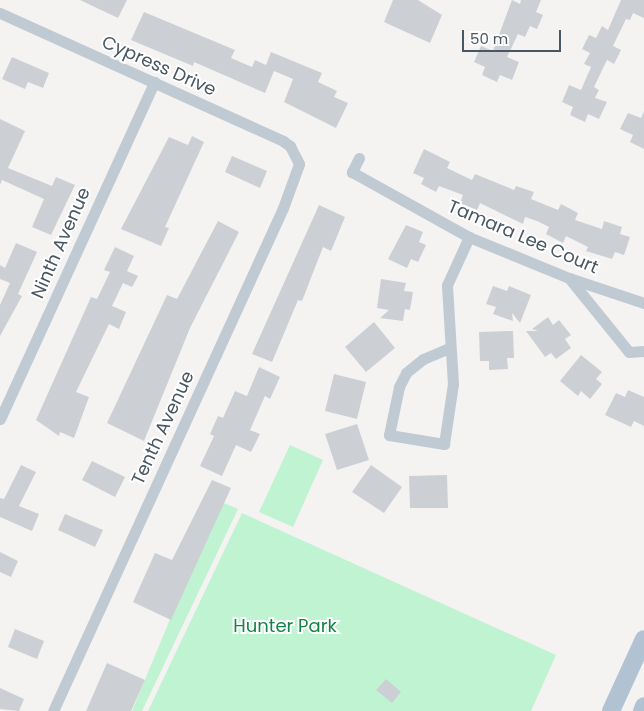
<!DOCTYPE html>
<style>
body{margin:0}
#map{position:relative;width:644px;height:711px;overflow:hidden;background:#f5f2f2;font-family:Poppins,sans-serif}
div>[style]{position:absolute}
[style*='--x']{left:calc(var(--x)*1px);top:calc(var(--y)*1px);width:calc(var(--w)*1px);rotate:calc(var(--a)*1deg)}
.green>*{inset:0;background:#c0f3d1}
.building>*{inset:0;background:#ccd0d5}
.street>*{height:11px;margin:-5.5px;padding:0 5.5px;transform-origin:5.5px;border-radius:5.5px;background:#c0cad2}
.primary>*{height:18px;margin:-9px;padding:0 9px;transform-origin:9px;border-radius:9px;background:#b1c3d2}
span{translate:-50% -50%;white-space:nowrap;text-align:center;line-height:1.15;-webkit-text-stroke:4px #fff;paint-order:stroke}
.street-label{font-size:18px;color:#485761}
.park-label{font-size:18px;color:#128445}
.scale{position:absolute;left:462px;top:30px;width:99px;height:22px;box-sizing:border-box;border:2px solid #485761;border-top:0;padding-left:6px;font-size:15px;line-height:18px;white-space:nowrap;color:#485761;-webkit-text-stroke:4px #fff;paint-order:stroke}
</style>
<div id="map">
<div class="green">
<div style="clip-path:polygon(290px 445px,323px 460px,293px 527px,259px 512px)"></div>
<div style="clip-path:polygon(219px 501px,238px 509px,142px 711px,132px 711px)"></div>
<div style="clip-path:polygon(242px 513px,556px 655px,531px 711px,148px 711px)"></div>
</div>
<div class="building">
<div style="clip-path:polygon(80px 0,127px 0,118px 18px)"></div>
<div style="clip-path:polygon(393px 0,418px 0,442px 15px,430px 43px,384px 22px)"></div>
<div style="clip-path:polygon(512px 0,520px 4px,521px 0,541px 0,536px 12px,543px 15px,537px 29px,530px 26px,525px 37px,518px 34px,507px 57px,519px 62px,512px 80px,500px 75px,497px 82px,482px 75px,485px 67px,474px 62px,481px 46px,493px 51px)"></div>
<div style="clip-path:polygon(621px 0,644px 0,644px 18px,633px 13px,630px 20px,626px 19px,613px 46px,621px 50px,614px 64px,607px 60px,594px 87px,599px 90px,595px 98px,607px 102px,599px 119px,588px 114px,585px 122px,570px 115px,573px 107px,562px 102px,569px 85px,581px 90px,591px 67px,584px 64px,590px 53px,582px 49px,589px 35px,596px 38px,602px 26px,608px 30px)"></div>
<div style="clip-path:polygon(144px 12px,235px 50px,231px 58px,252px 67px,255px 60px,266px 65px,271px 52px,322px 73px,318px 82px,337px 91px,334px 97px,348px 103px,336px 128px,284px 102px,293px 79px,274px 71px,265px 93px,194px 62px,193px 66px,131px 40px)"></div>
<div style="clip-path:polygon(12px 57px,49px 73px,43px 88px,28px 82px,25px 89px,2px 79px)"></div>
<div style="clip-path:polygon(644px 111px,644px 149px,630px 142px,633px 135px,620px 129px,628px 113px,641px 118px)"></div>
<div style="clip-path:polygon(0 119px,25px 131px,8px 168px,52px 186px,56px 177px,75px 185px,51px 235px,32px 227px,44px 199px,2px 180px,0 185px)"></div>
<div style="clip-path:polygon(192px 136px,204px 142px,165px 227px,169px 228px,161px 246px,121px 229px,169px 137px,188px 145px)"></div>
<div style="clip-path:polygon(424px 149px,450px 162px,447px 168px,472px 180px,475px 174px,514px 190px,516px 186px,534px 192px,531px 199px,558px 210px,561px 204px,578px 213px,575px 220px,602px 229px,604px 221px,622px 227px,620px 234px,630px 237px,624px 255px,615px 252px,612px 259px,586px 251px,588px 247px,566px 236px,563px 243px,546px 234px,549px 227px,537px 221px,525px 217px,523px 224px,480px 203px,477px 210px,460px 203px,463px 195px,439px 186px,436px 192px,421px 184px,424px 178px,413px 173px)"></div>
<div style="clip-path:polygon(232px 156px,267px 171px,260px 188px,225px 172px)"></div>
<div style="clip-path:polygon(319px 205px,345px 217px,331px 251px,323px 247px,302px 301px,298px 300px,272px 362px,252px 354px)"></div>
<div style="clip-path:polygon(218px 221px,239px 232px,190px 328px,144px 441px,107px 423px,167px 295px,177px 299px)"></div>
<div style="clip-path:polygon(406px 225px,423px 232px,419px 242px,426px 245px,418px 262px,411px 259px,407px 268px,388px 259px)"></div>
<div style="clip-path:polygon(16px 243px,37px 252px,18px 294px,22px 296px,0 336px,0 305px,10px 283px,0 279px,0 265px,5px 268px)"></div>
<div style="clip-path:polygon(115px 247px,134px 256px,127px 271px,138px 276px,132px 287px,123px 283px,112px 306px,126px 312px,119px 329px,109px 324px,76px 392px,89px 397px,74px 438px,60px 432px,59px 436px,36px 420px,91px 297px,97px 299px,110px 272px,104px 270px)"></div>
<div style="clip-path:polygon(381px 279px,406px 283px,404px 291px,413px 292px,410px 310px,405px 309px,403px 321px,380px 318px,389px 310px,377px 308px)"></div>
<div style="clip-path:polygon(493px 286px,507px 291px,509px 286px,531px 295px,520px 323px,512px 313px,513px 321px,493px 314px,496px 307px,486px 304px)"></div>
<div style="clip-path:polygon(548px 317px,553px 325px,559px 320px,571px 335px,565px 339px,571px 348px,556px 359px,551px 353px,545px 357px,526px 331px,538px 331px,532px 329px)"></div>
<div style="clip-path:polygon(374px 322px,395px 348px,366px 372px,345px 347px)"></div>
<div style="clip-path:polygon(513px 331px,514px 358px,507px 358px,508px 369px,489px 370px,489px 361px,480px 361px,479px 332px)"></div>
<div style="clip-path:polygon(581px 355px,602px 372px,596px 379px,602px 384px,590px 399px,581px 391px,578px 396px,560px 381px)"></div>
<div style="clip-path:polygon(259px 367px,280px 377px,270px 399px,265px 396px,250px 430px,260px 434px,251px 452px,236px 445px,222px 476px,200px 466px,214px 436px,210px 434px,218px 416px,223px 418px,235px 391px,247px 396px)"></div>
<div style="clip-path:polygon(334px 374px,366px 382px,357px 419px,325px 411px)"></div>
<div style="clip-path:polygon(628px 390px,644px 397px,644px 426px,634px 421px,631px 427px,605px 415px,616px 393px,625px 397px)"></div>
<div style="clip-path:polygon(357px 424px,369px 460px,337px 470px,325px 434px)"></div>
<div style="clip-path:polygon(92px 461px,125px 477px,115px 497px,82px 480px)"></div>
<div style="clip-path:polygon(21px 465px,36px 472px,19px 506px,39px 514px,32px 531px,0 517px,0 498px,4px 499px)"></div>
<div style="clip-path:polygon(371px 465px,402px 487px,384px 513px,352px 492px)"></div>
<div style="clip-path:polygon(447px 475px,448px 508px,410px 508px,409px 476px)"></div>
<div style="clip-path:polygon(212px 480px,231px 488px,171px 620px,133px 602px,155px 553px,172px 560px)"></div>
<div style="clip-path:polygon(65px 514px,103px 530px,95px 547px,58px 530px)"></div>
<div style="clip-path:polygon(0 552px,18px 561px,11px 577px,0 572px)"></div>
<div style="clip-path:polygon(15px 629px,44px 641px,37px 659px,8px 647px)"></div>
<div style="clip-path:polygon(107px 663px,145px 680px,131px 711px,86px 711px)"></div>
<div style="clip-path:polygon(386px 679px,401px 692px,392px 703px,376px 690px)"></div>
<div style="clip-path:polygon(0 688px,24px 699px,19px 711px,0 709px)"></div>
</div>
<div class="street">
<div style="--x:0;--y:13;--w:311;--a:24.3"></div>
<div style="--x:283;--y:141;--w:9;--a:36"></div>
<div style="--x:290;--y:146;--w:20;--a:63"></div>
<div style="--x:299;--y:164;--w:47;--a:110"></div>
<div style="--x:283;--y:208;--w:553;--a:114.57"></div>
<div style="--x:359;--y:158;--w:16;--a:117"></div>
<div style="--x:352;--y:172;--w:134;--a:29.1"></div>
<div style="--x:469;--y:237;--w:108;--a:22.3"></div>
<div style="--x:569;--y:278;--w:79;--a:18.4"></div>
<div style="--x:569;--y:278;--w:95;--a:51"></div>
<div style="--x:629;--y:352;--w:15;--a:-4"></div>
<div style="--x:449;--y:348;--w:28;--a:157"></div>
<div style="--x:423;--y:359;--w:22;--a:141"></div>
<div style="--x:406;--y:373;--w:16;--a:117"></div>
<div style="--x:399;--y:387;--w:49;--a:101.8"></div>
<div style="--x:389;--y:435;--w:56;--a:9.3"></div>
<div style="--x:444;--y:444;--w:61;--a:-81.5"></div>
<div style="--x:453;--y:384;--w:99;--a:-93.5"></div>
<div style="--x:447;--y:285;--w:53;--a:-65.4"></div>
<div style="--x:0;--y:419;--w:371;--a:-65.4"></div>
</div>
<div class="primary">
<div style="--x:611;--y:711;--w:79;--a:-65.4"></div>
<div style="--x:642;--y:711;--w:5;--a:-68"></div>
</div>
<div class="street-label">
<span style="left:159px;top:66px;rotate:24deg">Cypress Drive</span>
<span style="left:523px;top:237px;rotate:23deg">Tamara Lee Court</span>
<span style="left:61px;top:243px;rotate:-66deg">Ninth Avenue</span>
<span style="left:163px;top:428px;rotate:-65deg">Tenth Avenue</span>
</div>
<div class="park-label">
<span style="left:285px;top:626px">Hunter Park</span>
</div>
<div class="scale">50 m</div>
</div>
